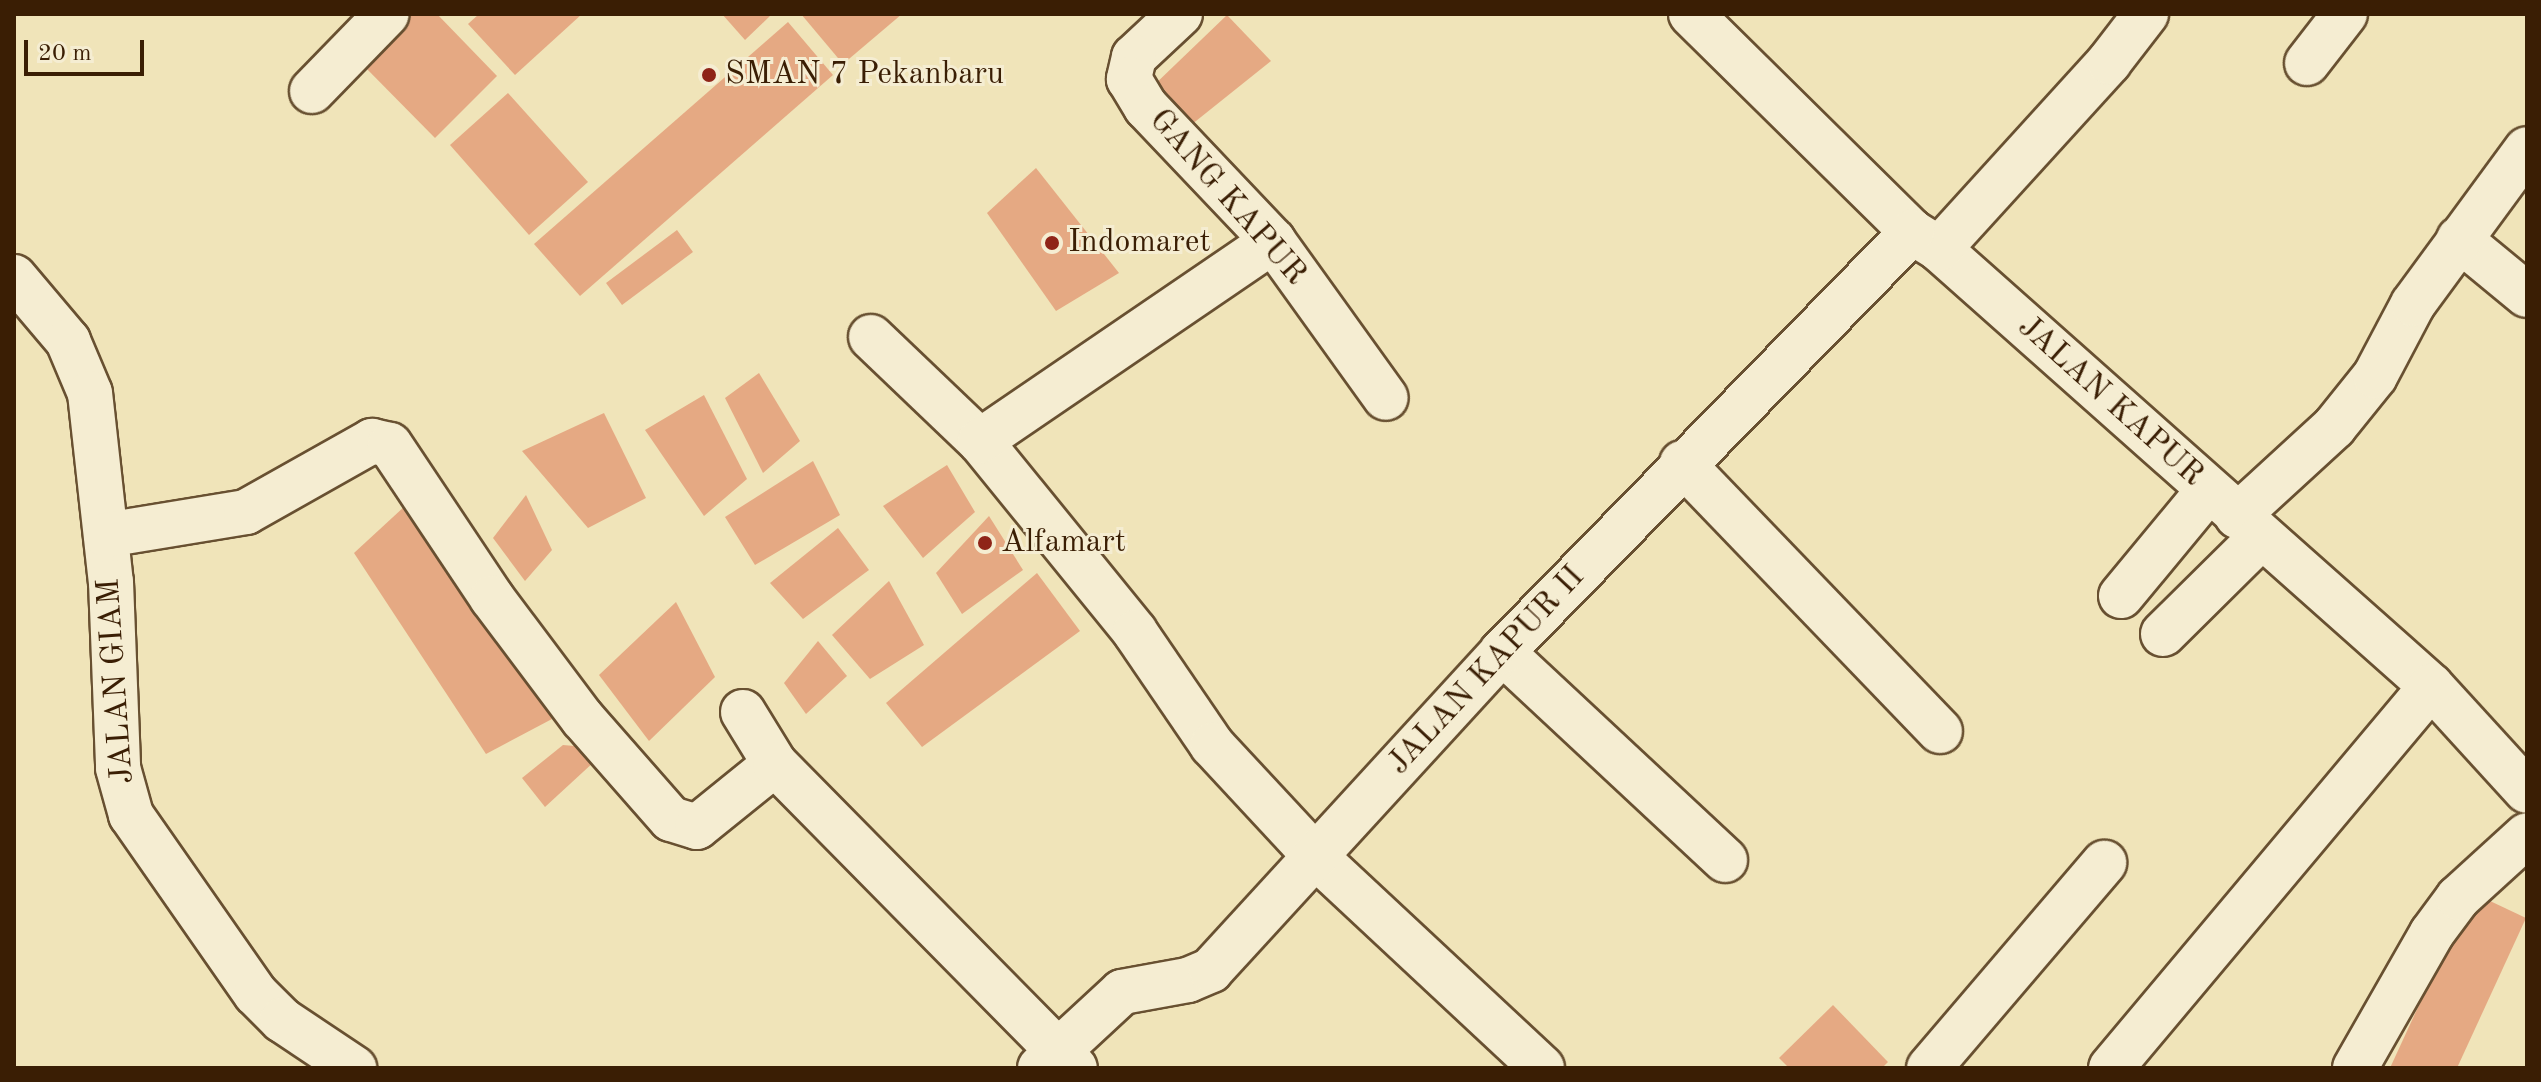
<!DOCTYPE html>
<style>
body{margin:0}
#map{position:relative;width:2541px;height:1082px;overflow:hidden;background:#f0e4b9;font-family:"Old Standard TT",serif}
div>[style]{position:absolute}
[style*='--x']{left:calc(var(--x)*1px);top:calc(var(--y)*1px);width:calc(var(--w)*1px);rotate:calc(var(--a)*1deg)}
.building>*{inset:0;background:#e5a983}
.roads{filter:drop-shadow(2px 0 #685031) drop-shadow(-2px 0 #685031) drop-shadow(0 2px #685031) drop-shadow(0 -2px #685031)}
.minor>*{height:44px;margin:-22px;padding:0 22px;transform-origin:22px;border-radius:22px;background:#f5edd2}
.dots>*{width:22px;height:22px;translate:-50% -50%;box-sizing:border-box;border:4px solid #f5edd2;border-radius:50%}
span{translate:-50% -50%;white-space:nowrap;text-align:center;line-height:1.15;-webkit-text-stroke:6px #f5edd2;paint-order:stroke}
.poi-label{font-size:32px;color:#3a1e04}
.left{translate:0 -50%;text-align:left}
.street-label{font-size:32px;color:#3a1e04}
.frame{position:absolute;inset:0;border:16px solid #3a1e04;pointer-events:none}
.scale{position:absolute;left:24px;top:40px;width:120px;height:36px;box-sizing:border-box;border:4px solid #3a1e04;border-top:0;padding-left:10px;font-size:24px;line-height:28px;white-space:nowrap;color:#3a1e04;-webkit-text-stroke:6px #f5edd2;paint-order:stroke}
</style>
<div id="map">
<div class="building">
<div style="clip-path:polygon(410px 14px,437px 14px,497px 76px,435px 138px,361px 63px)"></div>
<div style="clip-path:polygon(479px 14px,582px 14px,515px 75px,468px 24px)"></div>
<div style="clip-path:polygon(722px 14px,772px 14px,745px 40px)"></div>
<div style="clip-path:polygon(801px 14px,902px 14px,843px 64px)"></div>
<div style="clip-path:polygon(1227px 15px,1271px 61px,1186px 129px,1151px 88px)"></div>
<div style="clip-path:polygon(788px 22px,833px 75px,580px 296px,534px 244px)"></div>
<div style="clip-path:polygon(508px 93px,588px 182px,529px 235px,450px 145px)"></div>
<div style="clip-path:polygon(1036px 168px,1119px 273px,1056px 311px,987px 213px)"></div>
<div style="clip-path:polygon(677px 230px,693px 252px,622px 305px,606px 283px)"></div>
<div style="clip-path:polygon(759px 373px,800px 441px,763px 473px,725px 398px)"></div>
<div style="clip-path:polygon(704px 395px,747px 479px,704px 516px,645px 430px)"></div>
<div style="clip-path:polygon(604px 413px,646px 498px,588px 528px,522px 451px)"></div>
<div style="clip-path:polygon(813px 461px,840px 515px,755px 565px,725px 517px)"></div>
<div style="clip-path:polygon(947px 465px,975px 512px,923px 558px,883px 506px)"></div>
<div style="clip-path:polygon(418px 494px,552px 719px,486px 754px,354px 553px)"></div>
<div style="clip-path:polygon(526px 495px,552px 550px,525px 581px,493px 538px)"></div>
<div style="clip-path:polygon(989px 516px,1023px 570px,962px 614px,936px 573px)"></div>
<div style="clip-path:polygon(838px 528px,869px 570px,803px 619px,770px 583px)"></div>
<div style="clip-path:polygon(1037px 573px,1080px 631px,922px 747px,886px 703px)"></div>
<div style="clip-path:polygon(889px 581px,924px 645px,870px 679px,832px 635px)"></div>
<div style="clip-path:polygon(676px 602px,715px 677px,649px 741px,599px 675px)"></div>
<div style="clip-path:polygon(818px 641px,847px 676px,806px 714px,784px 683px)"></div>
<div style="clip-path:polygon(563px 745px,608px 749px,545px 807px,522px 778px)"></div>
<div style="clip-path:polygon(2471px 892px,2526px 918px,2457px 1068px,2390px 1068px)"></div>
<div style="clip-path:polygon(1833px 1005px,1888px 1062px,1882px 1068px,1789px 1068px,1779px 1058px)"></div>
</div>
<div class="roads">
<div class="minor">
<div style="--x:1180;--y:14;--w:63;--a:136.9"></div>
<div style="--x:1134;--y:57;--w:23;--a:103"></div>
<div style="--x:1129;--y:79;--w:33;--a:59"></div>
<div style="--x:1146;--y:107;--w:185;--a:46.5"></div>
<div style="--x:1273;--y:241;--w:193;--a:54.3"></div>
<div style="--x:1691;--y:14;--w:310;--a:44.6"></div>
<div style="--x:1912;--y:232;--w:32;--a:32"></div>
<div style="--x:1939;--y:249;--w:658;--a:41.61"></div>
<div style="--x:2431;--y:686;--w:142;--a:47.6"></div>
<div style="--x:2307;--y:63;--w:62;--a:-52.2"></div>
<div style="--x:312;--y:91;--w:107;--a:-45.8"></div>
<div style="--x:2459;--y:239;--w:88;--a:39.5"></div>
<div style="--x:1939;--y:249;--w:253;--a:-47.7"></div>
<div style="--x:2109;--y:62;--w:61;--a:-52.4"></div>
<div style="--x:14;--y:277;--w:84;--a:49.8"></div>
<div style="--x:68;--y:341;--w:56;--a:67.1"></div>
<div style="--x:90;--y:393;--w:190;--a:83.7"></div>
<div style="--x:111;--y:582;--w:186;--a:87.8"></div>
<div style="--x:118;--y:768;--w:49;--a:74.5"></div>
<div style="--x:131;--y:815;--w:218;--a:55.1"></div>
<div style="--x:256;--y:994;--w:37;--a:45"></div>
<div style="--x:282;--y:1020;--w:87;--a:33.7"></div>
<div style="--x:871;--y:337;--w:151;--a:43.7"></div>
<div style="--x:980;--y:441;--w:246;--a:50.9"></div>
<div style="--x:1135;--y:632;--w:137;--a:55.7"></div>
<div style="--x:1212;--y:745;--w:153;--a:47.1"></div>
<div style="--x:1316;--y:857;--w:309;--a:43"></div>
<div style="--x:980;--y:441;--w:355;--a:-34.3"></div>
<div style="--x:1682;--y:463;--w:372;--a:46.1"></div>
<div style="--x:2237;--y:516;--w:132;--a:-42.5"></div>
<div style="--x:2334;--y:427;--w:65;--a:-51.2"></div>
<div style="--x:2375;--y:376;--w:81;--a:-62.2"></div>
<div style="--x:2413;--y:304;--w:192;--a:-53.7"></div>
<div style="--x:106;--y:535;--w:142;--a:-9.3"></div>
<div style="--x:246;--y:512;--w:145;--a:-29.4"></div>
<div style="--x:372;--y:441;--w:18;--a:13"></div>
<div style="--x:390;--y:445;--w:184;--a:56.3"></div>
<div style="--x:492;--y:598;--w:151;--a:53.1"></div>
<div style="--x:583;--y:719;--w:133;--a:48.7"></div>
<div style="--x:671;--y:819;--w:27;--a:17"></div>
<div style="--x:697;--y:827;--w:100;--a:-38.9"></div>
<div style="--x:2121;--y:596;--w:136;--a:-50.4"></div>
<div style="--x:2163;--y:634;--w:135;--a:-44.7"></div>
<div style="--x:1502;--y:652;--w:305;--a:43"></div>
<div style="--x:743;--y:712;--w:61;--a:58.4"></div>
<div style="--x:775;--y:764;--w:427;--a:45.4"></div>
<div style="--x:1040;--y:1068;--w:112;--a:-42.8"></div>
<div style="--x:1122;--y:992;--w:67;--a:-10.3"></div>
<div style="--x:1188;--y:980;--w:25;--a:-23"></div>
<div style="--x:1211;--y:970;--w:431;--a:-47.5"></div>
<div style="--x:1502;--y:652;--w:587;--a:-45.69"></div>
<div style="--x:1929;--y:1068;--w:270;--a:-49.5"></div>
<div style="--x:2111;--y:1068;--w:498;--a:-50"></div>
<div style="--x:2355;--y:1068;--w:155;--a:-60.3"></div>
<div style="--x:2432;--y:933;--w:44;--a:-53.4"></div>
<div style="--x:2458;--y:898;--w:93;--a:-42.4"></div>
</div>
</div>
<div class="dots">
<div style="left:709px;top:75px;background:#8f2418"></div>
<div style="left:1052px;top:243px;background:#8f2418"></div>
<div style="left:985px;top:543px;background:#8f2418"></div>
</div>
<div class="poi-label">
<span class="left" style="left:725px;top:75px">SMAN 7 Pekanbaru</span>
<span class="left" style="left:1068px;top:243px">Indomaret</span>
<span class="left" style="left:1001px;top:543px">Alfamart</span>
</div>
<div class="street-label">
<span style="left:1227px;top:198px;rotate:49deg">GANG KAPUR</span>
<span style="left:2110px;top:402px;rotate:42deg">JALAN KAPUR</span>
<span style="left:1487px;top:671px;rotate:-47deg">JALAN KAPUR II</span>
<span style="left:117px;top:681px;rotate:-94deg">JALAN GIAM</span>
</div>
<div class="frame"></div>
<div class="scale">20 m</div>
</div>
